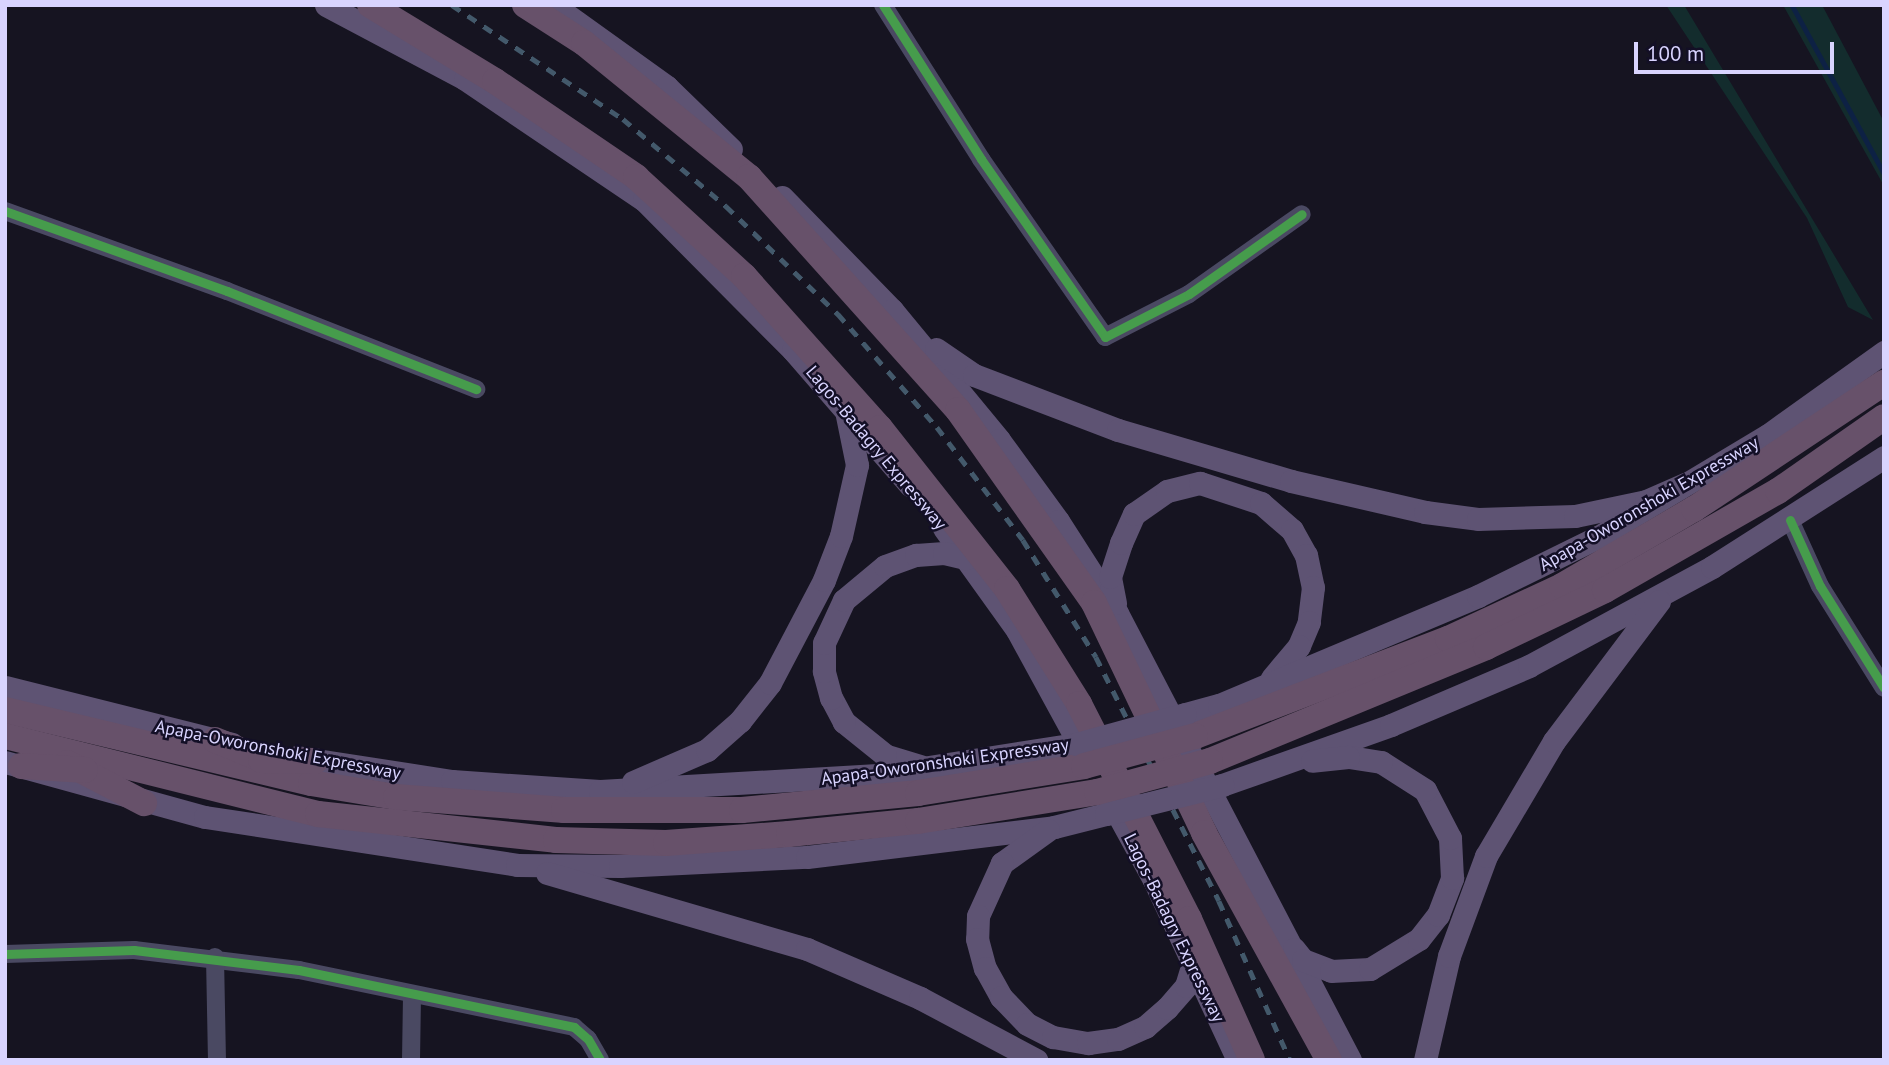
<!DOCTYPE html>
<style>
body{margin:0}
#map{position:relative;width:1889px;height:1065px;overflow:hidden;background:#161421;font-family:"PT Sans",sans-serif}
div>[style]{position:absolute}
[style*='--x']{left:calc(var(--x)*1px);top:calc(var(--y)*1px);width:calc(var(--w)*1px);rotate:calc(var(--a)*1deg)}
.green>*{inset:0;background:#132c2d}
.stream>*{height:4.5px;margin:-2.25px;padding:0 2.25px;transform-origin:2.25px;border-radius:2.25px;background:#0d2144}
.minor>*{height:18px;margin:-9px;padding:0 9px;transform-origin:9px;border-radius:9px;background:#4a4962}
.major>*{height:23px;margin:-11.5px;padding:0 11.5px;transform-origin:11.5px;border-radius:11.5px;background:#5e5373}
.highway>*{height:26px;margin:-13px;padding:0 13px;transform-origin:13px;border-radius:13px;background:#67516a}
.rail>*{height:4.5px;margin-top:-2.25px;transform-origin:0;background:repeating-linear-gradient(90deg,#43596b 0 10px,transparent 0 19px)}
.major-bridge>*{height:23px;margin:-11.5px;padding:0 11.5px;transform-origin:11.5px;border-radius:11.5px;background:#5e5373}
.highway-bridge>*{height:26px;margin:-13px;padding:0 13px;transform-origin:13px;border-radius:13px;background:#67516a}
.cycleway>*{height:9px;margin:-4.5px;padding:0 4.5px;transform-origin:4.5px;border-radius:4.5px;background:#469c4c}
span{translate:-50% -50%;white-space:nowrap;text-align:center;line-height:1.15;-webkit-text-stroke:5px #130f26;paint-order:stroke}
.street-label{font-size:18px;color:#d9d4ff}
.frame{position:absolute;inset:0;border:7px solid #d9d4ff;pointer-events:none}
.scale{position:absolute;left:1634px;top:42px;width:200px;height:32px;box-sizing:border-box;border:4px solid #d9d4ff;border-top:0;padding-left:9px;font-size:21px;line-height:24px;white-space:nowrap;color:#d9d4ff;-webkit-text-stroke:5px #130f26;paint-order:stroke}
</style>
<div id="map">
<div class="green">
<div style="clip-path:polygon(1666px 5px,1684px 5px,1873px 320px,1848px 307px,1807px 218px)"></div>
<div style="clip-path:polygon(1783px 5px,1822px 5px,1884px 122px,1884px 186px)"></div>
</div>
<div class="stream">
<div style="--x:1792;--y:5;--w:192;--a:61.3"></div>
</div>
<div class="minor">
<div style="--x:883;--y:5;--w:183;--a:57.5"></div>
<div style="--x:981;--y:159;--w:217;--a:55.1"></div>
<div style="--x:1105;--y:337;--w:94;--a:-27.1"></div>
<div style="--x:1189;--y:294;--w:138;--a:-35.3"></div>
<div style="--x:5;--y:211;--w:236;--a:19.8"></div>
<div style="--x:227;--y:291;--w:268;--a:21.5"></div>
<div style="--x:1790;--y:520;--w:72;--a:65.6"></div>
<div style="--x:1820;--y:586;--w:120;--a:57.9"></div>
<div style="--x:5;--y:954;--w:129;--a:-1.8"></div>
<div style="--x:134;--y:950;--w:166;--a:6.9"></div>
<div style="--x:299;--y:970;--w:281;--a:11.7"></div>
<div style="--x:574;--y:1027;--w:18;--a:41"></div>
<div style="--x:588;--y:1039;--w:24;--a:60"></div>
<div style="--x:215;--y:957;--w:103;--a:88.9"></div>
<div style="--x:411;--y:1060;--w:66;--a:-89.1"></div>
</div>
<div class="major">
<div style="--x:326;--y:5;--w:157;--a:28"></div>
<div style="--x:465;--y:79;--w:216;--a:34.1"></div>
<div style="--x:644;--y:200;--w:211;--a:45.2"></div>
<div style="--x:793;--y:350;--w:179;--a:49.1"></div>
<div style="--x:553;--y:5;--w:140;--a:35.7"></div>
<div style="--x:667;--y:87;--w:89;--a:44.1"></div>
<div style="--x:782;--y:197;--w:158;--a:45.8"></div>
<div style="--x:892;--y:310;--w:168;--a:50.5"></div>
<div style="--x:999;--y:440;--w:100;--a:53.9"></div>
<div style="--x:1058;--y:521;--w:109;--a:57.3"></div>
<div style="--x:1117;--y:613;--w:504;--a:62.47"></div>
<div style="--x:936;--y:349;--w:46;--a:34.4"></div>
<div style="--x:974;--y:375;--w:154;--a:20.9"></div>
<div style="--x:1118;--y:430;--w:180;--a:16.4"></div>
<div style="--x:1291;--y:481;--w:138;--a:13"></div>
<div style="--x:1425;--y:512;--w:53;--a:7.5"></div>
<div style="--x:1478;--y:519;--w:97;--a:-1.8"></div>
<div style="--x:1575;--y:516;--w:73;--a:-11.9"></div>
<div style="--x:1646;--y:501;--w:43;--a:-23.6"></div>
<div style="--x:944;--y:528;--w:125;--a:54.4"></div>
<div style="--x:1017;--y:630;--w:148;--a:61.4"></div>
<div style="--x:1115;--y:603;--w:26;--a:-101"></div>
<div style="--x:1110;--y:577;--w:36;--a:-72"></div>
<div style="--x:1121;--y:543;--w:32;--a:-66"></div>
<div style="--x:1134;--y:514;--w:40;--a:-34.9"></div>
<div style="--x:1167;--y:491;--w:34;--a:-14"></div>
<div style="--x:1200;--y:483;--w:64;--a:18.2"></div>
<div style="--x:1261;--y:503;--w:41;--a:41.1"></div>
<div style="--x:1292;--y:530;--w:29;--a:61"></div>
<div style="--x:1306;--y:555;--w:33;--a:78"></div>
<div style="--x:1313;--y:587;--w:35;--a:97"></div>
<div style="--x:1309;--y:622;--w:26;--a:113"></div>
<div style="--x:1299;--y:646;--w:42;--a:130.2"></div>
<div style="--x:5;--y:687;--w:234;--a:14.1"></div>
<div style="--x:1185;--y:714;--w:35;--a:-15"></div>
<div style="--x:1219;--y:705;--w:281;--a:-22.8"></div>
<div style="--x:1478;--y:596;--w:134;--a:-26.2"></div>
<div style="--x:1598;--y:537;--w:198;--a:-31"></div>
<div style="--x:1768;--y:435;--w:143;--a:-35.6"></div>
<div style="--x:297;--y:757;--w:157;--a:8.8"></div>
<div style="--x:452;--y:781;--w:148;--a:3.9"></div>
<div style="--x:600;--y:791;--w:278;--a:-3.3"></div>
<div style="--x:878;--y:775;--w:200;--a:-8.9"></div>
<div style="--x:5;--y:762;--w:207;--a:15.4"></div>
<div style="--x:205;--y:817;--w:316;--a:8.7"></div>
<div style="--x:517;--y:865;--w:103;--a:0.6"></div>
<div style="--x:620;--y:866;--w:187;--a:-2.8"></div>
<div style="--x:807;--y:857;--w:249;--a:-6.9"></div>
<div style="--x:1054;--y:827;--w:54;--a:-14"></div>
<div style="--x:920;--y:766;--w:37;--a:-163"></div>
<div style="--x:885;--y:755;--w:53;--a:-141.2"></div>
<div style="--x:844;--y:722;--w:27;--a:-118"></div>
<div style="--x:831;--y:698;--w:28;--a:-105"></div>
<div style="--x:824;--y:671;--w:28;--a:-90"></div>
<div style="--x:824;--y:643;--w:47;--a:-65.1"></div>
<div style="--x:844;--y:600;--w:53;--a:-39.7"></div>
<div style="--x:885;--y:566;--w:33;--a:-20"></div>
<div style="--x:916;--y:555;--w:28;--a:-4"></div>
<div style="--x:944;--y:553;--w:23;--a:13"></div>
<div style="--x:633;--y:782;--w:81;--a:-23.4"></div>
<div style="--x:707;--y:750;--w:44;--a:-41.3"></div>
<div style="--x:740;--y:721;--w:48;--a:-51.7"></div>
<div style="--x:770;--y:683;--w:116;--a:-62.3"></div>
<div style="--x:824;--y:580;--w:47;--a:-68.9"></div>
<div style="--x:841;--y:536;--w:73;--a:-77.3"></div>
<div style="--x:857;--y:465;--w:50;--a:-101.5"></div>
<div style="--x:1222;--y:785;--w:179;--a:-19.5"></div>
<div style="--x:1391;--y:725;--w:150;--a:-23.1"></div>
<div style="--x:1529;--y:666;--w:208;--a:-28.4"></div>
<div style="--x:1712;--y:567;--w:204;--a:-32.6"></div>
<div style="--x:1108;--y:796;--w:96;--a:61.3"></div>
<div style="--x:1154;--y:880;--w:199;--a:65"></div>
<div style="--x:1048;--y:830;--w:57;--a:144.3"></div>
<div style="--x:1002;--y:863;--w:58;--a:114.4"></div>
<div style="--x:978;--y:916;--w:23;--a:92"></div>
<div style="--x:977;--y:939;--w:30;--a:75"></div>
<div style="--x:985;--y:968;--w:33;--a:61"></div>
<div style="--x:1001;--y:997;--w:37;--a:46"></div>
<div style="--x:1027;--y:1024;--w:29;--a:27"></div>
<div style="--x:1053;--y:1037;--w:36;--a:10"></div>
<div style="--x:1088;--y:1043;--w:30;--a:-8"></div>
<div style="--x:1118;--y:1039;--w:30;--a:-24"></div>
<div style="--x:1145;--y:1027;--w:29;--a:-41"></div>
<div style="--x:1167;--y:1008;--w:29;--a:-49"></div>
<div style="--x:1186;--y:986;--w:24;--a:-73"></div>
<div style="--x:547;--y:873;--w:271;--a:16.3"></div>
<div style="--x:807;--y:949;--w:123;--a:23.4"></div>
<div style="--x:920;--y:998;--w:132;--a:28.1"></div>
<div style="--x:1294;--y:949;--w:14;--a:51"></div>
<div style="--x:1303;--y:960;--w:30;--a:21"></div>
<div style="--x:1331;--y:971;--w:39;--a:-3"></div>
<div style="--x:1370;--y:969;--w:57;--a:-31.5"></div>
<div style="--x:1419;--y:939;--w:31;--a:-52"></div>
<div style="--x:1438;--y:915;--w:40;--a:-69"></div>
<div style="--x:1452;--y:878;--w:40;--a:-92.9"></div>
<div style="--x:1450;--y:838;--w:54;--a:-117.5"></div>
<div style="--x:1425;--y:790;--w:52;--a:-147.5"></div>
<div style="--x:1381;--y:762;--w:33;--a:-171"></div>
<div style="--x:1348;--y:757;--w:36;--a:174"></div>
<div style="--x:1425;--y:1060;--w:107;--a:-77"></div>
<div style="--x:1449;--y:956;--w:107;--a:-69.7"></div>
<div style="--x:1486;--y:856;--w:134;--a:-59.4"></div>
<div style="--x:1554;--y:741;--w:175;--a:-53.1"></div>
</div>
<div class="highway">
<div style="--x:370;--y:5;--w:146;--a:31.3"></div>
<div style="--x:495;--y:81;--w:171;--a:34.2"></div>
<div style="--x:636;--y:177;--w:147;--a:42.5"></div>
<div style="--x:744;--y:276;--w:204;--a:48.2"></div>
<div style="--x:880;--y:428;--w:205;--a:51.7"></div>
<div style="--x:1007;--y:589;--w:136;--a:57.9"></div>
<div style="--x:1079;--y:704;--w:242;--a:62.9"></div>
<div style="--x:1189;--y:919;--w:154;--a:65.9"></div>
<div style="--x:525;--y:5;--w:70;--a:32.8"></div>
<div style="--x:584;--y:43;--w:213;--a:39.1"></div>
<div style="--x:749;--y:177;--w:313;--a:48.1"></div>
<div style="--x:958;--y:410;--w:236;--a:54.8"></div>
<div style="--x:1094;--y:603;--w:255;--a:64.4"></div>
<div style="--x:1204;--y:833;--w:259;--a:61.2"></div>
<div style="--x:5;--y:710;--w:315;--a:13.4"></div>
<div style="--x:311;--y:783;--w:86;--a:9.4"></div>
<div style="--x:396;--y:797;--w:169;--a:4.4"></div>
<div style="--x:564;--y:810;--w:178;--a:0"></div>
<div style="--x:742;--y:810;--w:177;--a:-5.5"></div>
<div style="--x:918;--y:793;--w:168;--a:-9.2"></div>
<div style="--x:5;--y:736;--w:323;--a:14"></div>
<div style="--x:318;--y:814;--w:239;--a:6.2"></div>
<div style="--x:556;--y:840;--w:110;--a:1.6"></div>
<div style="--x:666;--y:843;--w:123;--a:-4.2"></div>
<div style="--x:789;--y:834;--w:130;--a:-5.8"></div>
<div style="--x:918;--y:821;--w:181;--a:-9.2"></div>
<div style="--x:1195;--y:736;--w:271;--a:-21"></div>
<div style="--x:1448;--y:639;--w:126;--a:-24.9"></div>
<div style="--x:1562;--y:586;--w:153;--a:-30.3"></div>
<div style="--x:1694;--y:509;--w:228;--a:-33.6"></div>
<div style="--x:215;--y:740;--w:48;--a:22.2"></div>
<div style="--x:261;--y:760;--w:54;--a:1.1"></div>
<div style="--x:1210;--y:761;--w:299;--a:-22.4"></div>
<div style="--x:1486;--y:647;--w:132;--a:-25.6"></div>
<div style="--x:1605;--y:590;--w:199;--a:-29.8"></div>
<div style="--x:1778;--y:491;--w:129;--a:-34.9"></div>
<div style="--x:67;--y:763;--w:87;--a:27.5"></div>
<div style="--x:21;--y:766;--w:64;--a:3.6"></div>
</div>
<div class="rail">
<div style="--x:452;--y:5;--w:206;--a:33.7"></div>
<div style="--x:623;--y:119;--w:135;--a:40.2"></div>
<div style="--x:726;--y:206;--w:156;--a:44"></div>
<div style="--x:838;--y:314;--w:150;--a:48.8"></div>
<div style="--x:937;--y:427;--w:142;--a:52.7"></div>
<div style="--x:1023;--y:540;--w:138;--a:58"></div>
<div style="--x:1096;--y:657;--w:273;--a:63.2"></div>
<div style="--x:1219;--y:901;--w:174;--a:65.9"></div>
</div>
<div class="major-bridge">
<div style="--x:1076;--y:744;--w:113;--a:-15.4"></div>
<div style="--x:1106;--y:814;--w:120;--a:-14"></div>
</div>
<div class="highway-bridge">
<div style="--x:1084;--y:766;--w:115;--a:-15.1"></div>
<div style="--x:1097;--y:792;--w:117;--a:-15.3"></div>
</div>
<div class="cycleway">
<div style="--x:883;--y:5;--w:183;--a:57.5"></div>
<div style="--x:981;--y:159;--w:217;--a:55.1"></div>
<div style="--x:1105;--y:337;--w:94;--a:-27.1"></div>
<div style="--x:1189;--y:294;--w:138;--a:-35.3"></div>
<div style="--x:5;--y:211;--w:236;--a:19.8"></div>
<div style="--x:227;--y:291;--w:268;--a:21.5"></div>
<div style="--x:1790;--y:520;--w:72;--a:65.6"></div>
<div style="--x:1820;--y:586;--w:120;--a:57.9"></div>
<div style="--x:5;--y:954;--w:129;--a:-1.8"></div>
<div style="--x:134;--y:950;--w:166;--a:6.9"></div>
<div style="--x:299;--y:970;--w:281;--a:11.7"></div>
<div style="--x:574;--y:1027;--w:18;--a:41"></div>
<div style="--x:588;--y:1039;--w:24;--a:60"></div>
</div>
<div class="street-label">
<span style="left:876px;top:448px;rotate:50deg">Lagos-Badagry Expressway</span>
<span style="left:1649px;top:504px;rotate:-30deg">Apapa-Oworonshoki Expressway</span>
<span style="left:278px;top:750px;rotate:11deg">Apapa-Oworonshoki Expressway</span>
<span style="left:945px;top:762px;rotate:-8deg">Apapa-Oworonshoki Expressway</span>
<span style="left:1174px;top:928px;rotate:64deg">Lagos-Badagry Expressway</span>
</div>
<div class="frame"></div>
<div class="scale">100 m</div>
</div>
